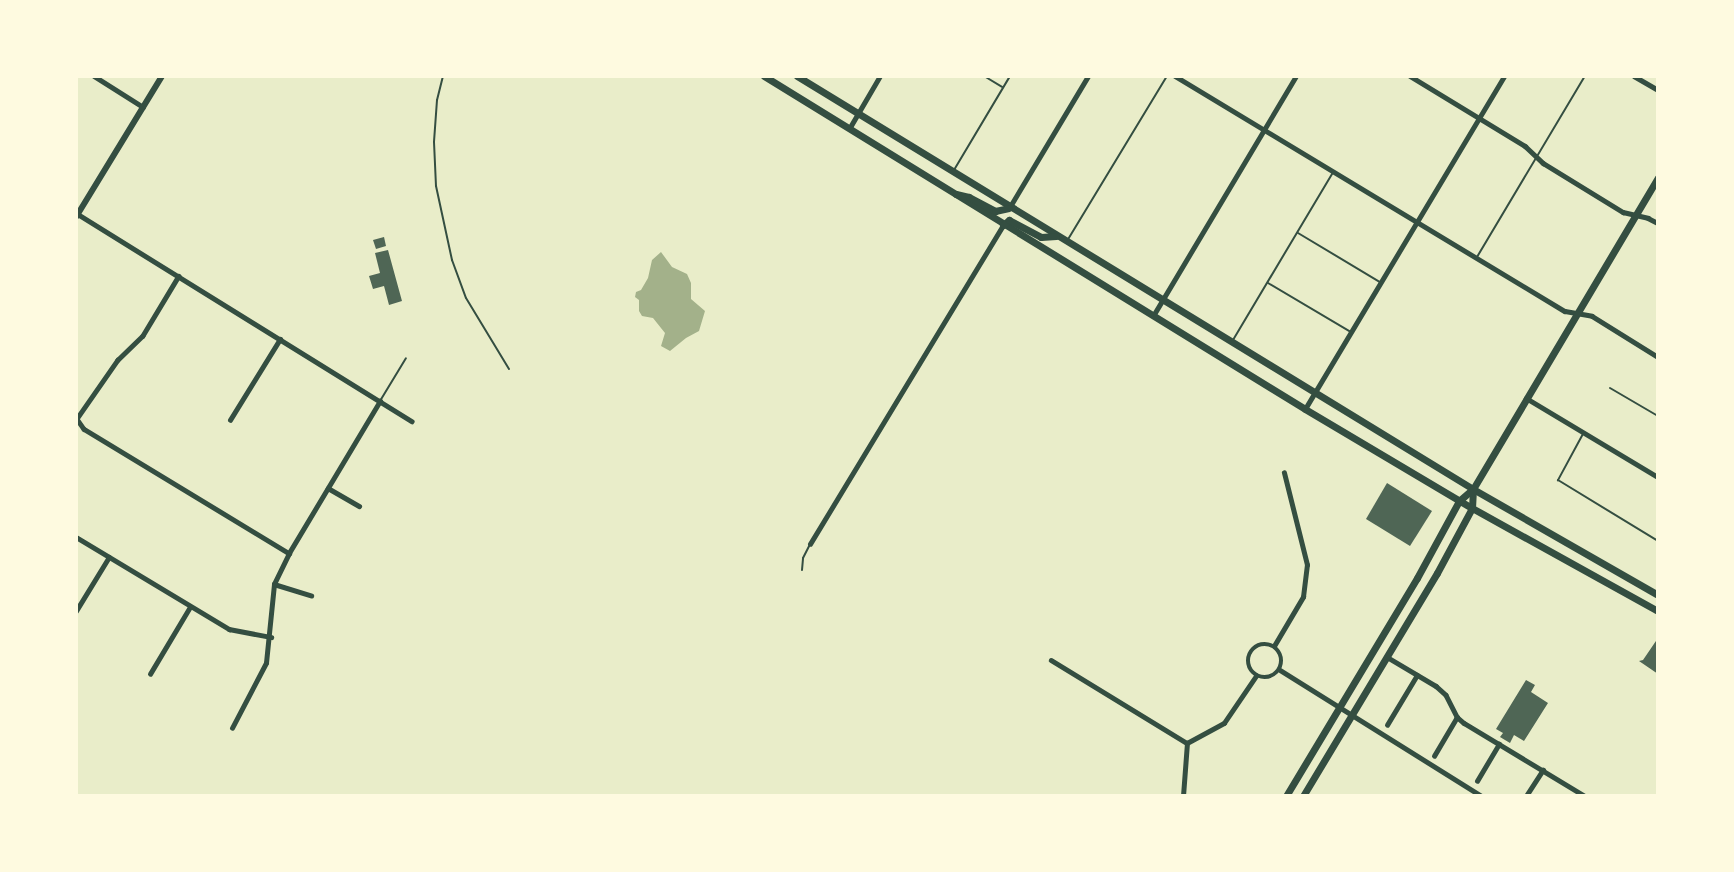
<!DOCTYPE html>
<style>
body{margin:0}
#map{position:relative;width:1734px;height:872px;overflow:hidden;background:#e9edc9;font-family:"Times New Roman",serif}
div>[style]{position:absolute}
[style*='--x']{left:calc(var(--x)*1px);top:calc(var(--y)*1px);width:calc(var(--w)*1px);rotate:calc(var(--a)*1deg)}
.water>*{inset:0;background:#a3b18a}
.building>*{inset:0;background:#4f6655}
.service>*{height:2px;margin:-1px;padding:0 1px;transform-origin:1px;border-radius:1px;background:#344e41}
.minor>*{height:4.5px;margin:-2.25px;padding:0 2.25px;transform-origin:2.25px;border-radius:2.25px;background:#344e41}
.minor>.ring{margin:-2.25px;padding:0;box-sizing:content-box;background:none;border:4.5px solid #344e41;border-radius:50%}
.tertiary>*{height:5px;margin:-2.5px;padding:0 2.5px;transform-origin:2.5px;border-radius:2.5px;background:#344e41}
.secondary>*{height:6px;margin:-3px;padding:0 3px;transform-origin:3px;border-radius:3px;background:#344e41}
.primary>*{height:7px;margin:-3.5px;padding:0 3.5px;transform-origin:3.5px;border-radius:3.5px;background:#344e41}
span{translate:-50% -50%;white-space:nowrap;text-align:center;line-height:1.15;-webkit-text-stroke:6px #fefae0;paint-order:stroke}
.frame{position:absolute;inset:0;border:78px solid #fefae0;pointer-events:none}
</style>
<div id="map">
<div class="water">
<div style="clip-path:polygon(661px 252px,672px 267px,687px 274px,691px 283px,691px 299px,705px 311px,699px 331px,686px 338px,670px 351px,661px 346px,665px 333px,653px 318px,642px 316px,639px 311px,639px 300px,635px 297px,636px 292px,641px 290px,648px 278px,652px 260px)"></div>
</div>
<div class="building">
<div style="clip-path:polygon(384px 237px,386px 246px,376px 249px,373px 240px)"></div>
<div style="clip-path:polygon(388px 250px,402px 301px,389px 305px,384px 286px,373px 289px,369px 276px,380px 273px,375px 253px)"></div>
<div style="clip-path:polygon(1387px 483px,1432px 511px,1410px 546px,1366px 519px)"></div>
<div style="clip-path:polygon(1658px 638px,1658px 674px,1639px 661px,1643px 660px)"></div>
<div style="clip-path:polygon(1526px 680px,1535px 685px,1531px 692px,1548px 703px,1524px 741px,1514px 735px,1510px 743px,1500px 737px,1503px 733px,1496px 729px)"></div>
</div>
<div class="service">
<div style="--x:443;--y:76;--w:25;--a:104"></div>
<div style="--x:437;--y:100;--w:42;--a:94.1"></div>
<div style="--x:434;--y:142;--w:44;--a:87.4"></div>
<div style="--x:436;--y:186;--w:76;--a:77.8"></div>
<div style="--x:452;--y:260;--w:40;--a:69.8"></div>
<div style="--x:466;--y:298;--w:83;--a:58.8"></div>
<div style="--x:984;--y:76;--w:21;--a:31"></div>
<div style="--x:954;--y:170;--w:109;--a:-59.2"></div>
<div style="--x:1298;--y:233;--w:96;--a:30.9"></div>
<div style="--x:1067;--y:241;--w:193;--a:-58.8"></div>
<div style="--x:1477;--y:257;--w:211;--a:-59.2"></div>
<div style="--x:1268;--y:283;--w:96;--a:30.6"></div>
<div style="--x:1233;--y:340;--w:196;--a:-59.2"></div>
<div style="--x:1610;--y:388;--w:56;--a:30.3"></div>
<div style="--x:380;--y:401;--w:50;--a:-58.8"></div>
<div style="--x:1584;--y:432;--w:55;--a:118.4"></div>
<div style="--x:1558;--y:480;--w:117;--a:31.4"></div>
<div style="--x:802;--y:570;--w:12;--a:-85"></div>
<div style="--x:803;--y:558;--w:16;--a:-63"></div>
</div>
<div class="minor">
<div style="--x:94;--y:76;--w:58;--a:32.3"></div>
<div style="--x:1175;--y:76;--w:455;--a:31.1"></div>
<div style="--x:1565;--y:311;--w:27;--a:10"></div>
<div style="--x:1592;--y:316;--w:78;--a:31.8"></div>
<div style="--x:1410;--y:76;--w:135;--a:31.3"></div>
<div style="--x:1525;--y:146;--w:25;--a:43"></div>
<div style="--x:1543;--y:163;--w:94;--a:31.5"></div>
<div style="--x:1623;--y:212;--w:26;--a:13"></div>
<div style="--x:1648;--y:218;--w:11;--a:27"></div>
<div style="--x:1634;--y:76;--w:28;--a:30"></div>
<div style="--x:849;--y:129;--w:61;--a:-59.7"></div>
<div style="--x:76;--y:213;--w:395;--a:31.8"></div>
<div style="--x:179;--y:276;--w:70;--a:121"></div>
<div style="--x:143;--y:336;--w:35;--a:136"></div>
<div style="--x:118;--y:360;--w:72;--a:124.8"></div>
<div style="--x:77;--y:419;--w:12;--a:55"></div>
<div style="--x:84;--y:429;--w:240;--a:31.2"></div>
<div style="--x:1153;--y:316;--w:279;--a:-59.2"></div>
<div style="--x:1526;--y:398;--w:154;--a:30.9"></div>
<div style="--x:1305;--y:409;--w:388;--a:-59.1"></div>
<div style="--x:230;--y:420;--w:95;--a:-58.3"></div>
<div style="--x:328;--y:488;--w:36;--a:30"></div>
<div style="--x:76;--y:537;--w:179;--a:31"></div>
<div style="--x:229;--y:629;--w:43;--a:10.8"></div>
<div style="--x:810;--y:544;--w:373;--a:-58.8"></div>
<div style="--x:274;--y:584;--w:39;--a:17"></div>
<div style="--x:76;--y:611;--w:63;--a:-58.6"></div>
<div class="ring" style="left:1248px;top:644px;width:29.5px;height:29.5px"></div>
<div style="--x:1274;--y:646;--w:57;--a:-59.4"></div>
<div style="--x:1303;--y:597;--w:32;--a:-83"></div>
<div style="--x:1307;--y:565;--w:95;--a:-104"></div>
<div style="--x:1387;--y:657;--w:57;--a:30.6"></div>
<div style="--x:1436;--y:686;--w:13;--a:42"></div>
<div style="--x:1446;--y:695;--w:25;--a:63"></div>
<div style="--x:1457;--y:717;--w:9;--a:41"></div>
<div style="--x:1464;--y:723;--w:141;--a:31.1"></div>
<div style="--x:1051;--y:660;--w:159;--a:31.4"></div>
<div style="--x:1280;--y:670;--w:238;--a:32"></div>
<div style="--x:150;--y:674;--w:78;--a:-59.2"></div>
<div style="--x:1387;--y:725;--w:58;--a:-59"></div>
<div style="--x:232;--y:728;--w:73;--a:-62.4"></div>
<div style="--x:266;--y:663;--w:79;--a:-84.2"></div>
<div style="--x:274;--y:584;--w:34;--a:-64"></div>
<div style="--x:289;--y:553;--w:177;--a:-59.1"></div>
<div style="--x:1434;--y:756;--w:45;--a:-59.5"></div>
<div style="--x:1477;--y:781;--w:43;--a:-59.3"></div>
<div style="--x:1183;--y:796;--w:53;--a:-85.7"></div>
<div style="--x:1187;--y:743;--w:42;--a:-28.4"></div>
<div style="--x:1224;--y:723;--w:57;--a:-55.8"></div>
<div style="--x:1526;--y:796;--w:31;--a:-57"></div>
</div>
<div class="tertiary">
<div style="--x:1009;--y:208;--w:154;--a:-59.1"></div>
</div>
<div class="secondary">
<div style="--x:76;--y:217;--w:165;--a:-58.6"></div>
</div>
<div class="primary">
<div style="--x:764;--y:76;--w:635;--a:31.61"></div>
<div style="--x:1305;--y:409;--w:194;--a:30.7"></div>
<div style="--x:1472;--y:508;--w:213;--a:29"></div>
<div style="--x:797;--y:76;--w:792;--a:31.42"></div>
<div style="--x:1473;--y:489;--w:213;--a:29.8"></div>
<div style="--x:956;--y:194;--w:13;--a:13"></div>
<div style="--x:969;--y:197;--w:30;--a:28"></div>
<div style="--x:995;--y:211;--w:14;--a:-12"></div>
<div style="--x:1003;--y:225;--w:8;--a:-40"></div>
<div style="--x:1009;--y:220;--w:36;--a:28"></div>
<div style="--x:1041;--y:237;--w:15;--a:-4"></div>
<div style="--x:1286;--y:796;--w:254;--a:-59"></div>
<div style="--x:1417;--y:578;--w:88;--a:-61.4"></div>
<div style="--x:1459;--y:501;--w:18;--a:-41"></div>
<div style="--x:1473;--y:489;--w:362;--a:-59.3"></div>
<div style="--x:1303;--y:796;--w:260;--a:-59"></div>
<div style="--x:1437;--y:573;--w:74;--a:-61.7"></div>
<div style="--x:1472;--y:508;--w:19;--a:-87"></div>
</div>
<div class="frame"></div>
</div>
